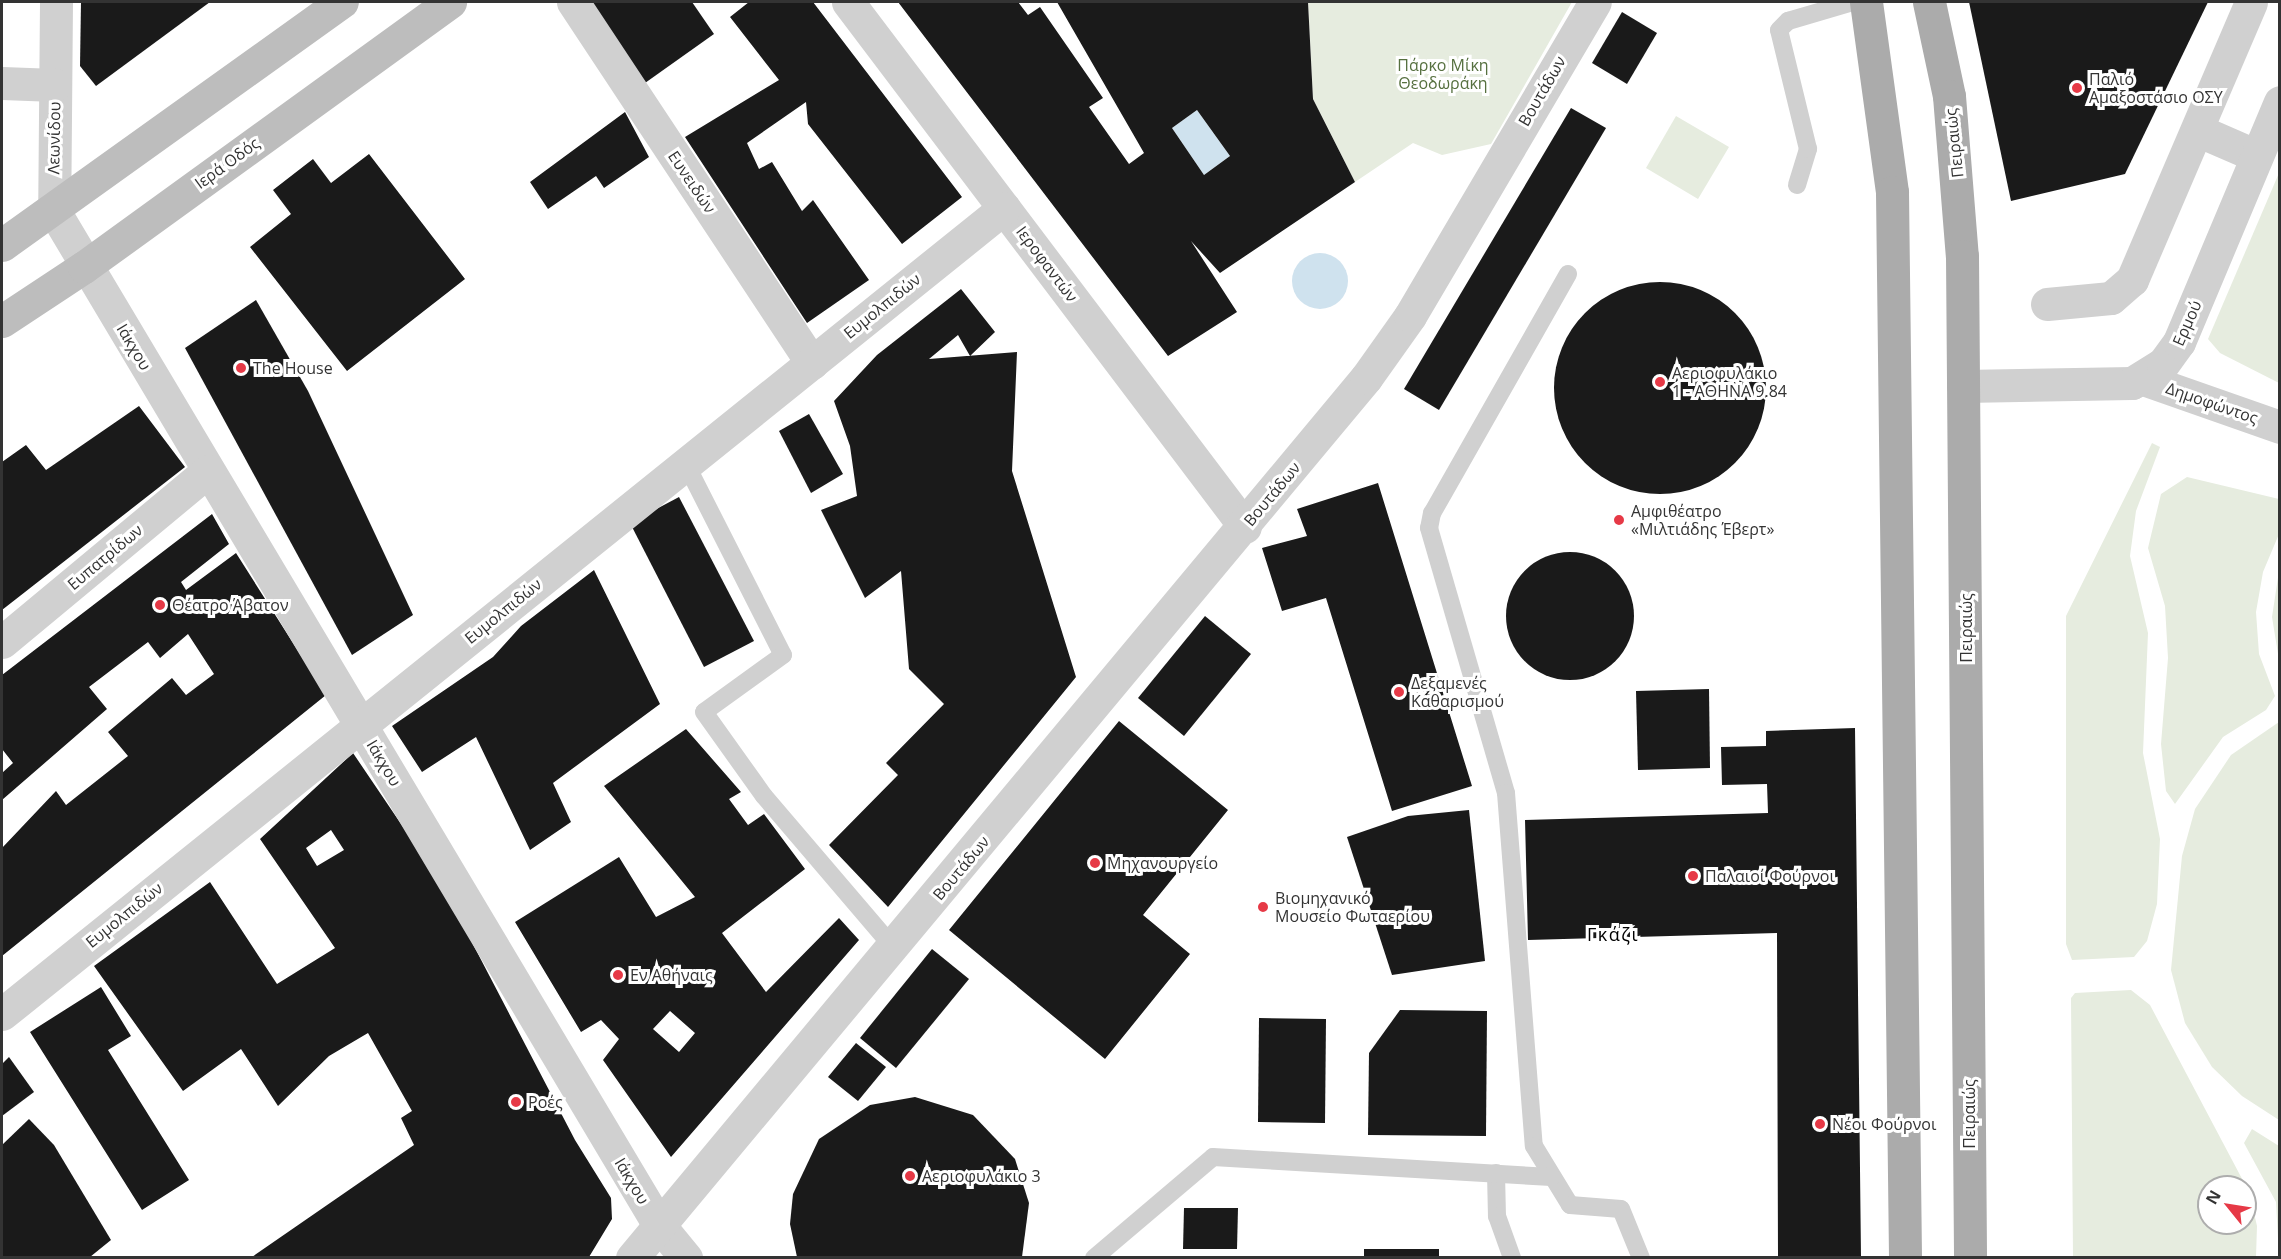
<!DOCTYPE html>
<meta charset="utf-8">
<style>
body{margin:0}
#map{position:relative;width:2281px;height:1259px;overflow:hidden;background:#fff;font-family:"Open Sans",sans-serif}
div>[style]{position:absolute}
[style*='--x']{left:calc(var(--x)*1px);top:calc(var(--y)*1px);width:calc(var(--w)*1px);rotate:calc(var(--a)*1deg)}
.green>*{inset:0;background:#e6ecdf}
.water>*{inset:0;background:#cfe2ee}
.round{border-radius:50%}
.building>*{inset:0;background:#1a1a1a}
.lane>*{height:18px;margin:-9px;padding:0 9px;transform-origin:9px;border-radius:9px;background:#d0d0d0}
.street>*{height:33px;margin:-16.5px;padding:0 16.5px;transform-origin:16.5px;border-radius:16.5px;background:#d0d0d0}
.secondary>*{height:33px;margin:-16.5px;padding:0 16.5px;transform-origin:16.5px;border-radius:16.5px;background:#bdbdbd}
.primary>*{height:33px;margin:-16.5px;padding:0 16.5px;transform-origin:16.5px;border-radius:16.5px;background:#ababab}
.dots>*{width:16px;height:16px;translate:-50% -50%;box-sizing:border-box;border:3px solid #fff;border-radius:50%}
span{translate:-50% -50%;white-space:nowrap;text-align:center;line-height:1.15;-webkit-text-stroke:6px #fff;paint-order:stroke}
.park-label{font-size:16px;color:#56703f}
.poi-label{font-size:16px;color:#333}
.left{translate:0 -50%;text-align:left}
.street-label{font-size:16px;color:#333}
.neighbourhood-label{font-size:18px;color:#000;letter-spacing:1.5px}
.frame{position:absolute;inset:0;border:3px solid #333;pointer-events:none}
.north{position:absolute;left:2197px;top:1175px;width:60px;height:60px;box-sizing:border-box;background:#fff;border:2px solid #adadad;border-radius:50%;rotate:300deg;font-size:16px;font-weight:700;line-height:24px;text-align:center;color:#333}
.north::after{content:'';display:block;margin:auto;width:21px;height:27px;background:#e63946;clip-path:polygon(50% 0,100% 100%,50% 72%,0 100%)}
</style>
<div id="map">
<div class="green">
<div style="clip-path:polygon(1308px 2px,1572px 2px,1491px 144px,1442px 155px,1413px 143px,1355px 182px,1313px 99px)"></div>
<div style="clip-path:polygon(1676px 116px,1729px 147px,1698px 199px,1646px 168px)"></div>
<div style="clip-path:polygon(2279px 173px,2279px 383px,2220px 353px,2208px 339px)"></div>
<div style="clip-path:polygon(2152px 443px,2160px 447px,2136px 511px,2130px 556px,2148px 633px,2143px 753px,2160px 839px,2157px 904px,2147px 941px,2134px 957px,2072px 960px,2066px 944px,2066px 616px)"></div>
<div style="clip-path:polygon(2187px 477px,2279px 499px,2279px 534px,2263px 572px,2256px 612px,2259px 654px,2275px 696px,2266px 710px,2223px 737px,2175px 804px,2166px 791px,2161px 744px,2168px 658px,2165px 606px,2148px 548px,2161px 494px)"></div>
<div style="clip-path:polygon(2279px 571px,2279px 660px,2272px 617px)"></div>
<div style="clip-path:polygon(2279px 722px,2279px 1120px,2242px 1096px,2212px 1067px,2185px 1023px,2171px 970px,2182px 856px,2195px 809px,2231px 755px)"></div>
<div style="clip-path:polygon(evenodd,2131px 990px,2150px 1005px,2249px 1192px,2257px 1226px,2256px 1257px,2073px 1257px,2071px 998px,2075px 993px,2131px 990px,2209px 1187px,2245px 1187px,2245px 1223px,2209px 1223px,2209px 1187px)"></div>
<div style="clip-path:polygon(2252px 1129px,2279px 1146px,2279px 1257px,2276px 1202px,2244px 1143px)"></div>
</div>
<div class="water">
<div style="clip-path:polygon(1197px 110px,1230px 156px,1204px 175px,1172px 128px)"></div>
<div class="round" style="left:1292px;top:253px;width:56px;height:56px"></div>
</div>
<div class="building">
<div style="clip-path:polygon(81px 2px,210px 2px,96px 86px,80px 66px)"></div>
<div style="clip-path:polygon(590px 2px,692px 2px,714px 34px,645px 83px)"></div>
<div style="clip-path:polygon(749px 2px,813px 2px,962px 197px,902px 244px,808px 124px,806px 102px,747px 143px,759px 169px,772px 162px,802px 211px,813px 200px,869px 280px,807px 323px,685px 137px,779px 80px,730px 17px)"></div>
<div style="clip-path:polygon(evenodd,898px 2px,1018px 2px,1028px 15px,1040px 7px,1103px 98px,1089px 107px,1129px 164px,1144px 153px,1057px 2px,1308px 2px,1313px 99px,1355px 182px,1220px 273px,1191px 241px,1237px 312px,1168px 356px,898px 2px,1197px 110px,1230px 156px,1204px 175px,1172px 128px,1197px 110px)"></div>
<div style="clip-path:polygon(1969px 2px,2208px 2px,2125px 174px,2011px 201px)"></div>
<div style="clip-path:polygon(1622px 12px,1657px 33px,1627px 84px,1592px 63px)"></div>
<div style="clip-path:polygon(1571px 108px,1606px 128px,1439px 410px,1404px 389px)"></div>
<div style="clip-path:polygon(625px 112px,649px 157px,604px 188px,596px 176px,548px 209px,530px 182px)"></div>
<div style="clip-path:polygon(369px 154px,465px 279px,347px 371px,250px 247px,291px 214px,273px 190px,313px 159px,331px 183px)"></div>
<div class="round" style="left:1554px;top:282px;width:212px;height:212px"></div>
<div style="clip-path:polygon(961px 289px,995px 332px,970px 356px,958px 335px,929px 359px,1017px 352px,1012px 471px,1076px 677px,888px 907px,829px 845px,898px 775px,886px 763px,944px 704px,909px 669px,901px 571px,865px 598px,821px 510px,857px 496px,850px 446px,834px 401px,877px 355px)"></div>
<div style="clip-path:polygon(256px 300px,308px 391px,413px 615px,352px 655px,185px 348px)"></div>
<div style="clip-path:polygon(139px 406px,185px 467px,2px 610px,2px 462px,26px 445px,46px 470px)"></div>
<div style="clip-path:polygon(809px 414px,843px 474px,811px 493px,779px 431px)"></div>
<div style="clip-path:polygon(1378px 483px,1472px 786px,1392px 811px,1326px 598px,1282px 611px,1262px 548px,1307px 536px,1297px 509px)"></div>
<div style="clip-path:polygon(679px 497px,754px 641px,704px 667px,630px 523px)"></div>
<div style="clip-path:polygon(212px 514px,229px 544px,181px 582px,186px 590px,236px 553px,326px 695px,2px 956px,2px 848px,56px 791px,66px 805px,128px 756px,108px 732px,172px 678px,186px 695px,214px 674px,188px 634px,160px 658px,148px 642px,89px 687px,107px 709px,2px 800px,2px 773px,13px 763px,2px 749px,2px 675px)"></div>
<div class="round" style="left:1506px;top:552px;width:128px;height:128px"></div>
<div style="clip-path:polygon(594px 570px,660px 704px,553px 783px,571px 822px,530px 850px,476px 737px,422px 772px,392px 726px,493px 657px,521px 626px)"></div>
<div style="clip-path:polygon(1205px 616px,1251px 654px,1184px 736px,1138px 698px)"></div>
<div style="clip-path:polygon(1709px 689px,1710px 768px,1638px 770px,1636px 691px)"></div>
<div style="clip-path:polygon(1119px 721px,1228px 810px,1143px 915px,1190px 954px,1105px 1059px,949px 930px)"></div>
<div style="clip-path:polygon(1855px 728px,1861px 1257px,1778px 1257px,1777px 933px,1528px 940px,1525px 820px,1768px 813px,1767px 784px,1722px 785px,1721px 747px,1766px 746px,1766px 731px)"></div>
<div style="clip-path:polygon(evenodd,686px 729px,741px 792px,729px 799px,748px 825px,764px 814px,805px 869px,722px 933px,766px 992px,839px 918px,859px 940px,671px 1157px,603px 1060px,619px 1039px,601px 1020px,581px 1032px,515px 922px,619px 857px,656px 917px,695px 897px,604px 786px,686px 729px,670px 1011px,695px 1033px,679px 1052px,653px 1029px,670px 1011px)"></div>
<div style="clip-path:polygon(evenodd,353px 753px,441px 883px,575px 1140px,611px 1198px,612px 1219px,589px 1257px,252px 1257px,414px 1145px,401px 1118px,412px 1111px,368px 1033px,329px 1056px,278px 1106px,241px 1049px,183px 1091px,94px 966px,210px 882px,277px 984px,335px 948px,260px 839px,353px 753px,331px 830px,344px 850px,317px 866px,306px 848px,331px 830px)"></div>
<div style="clip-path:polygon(1469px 810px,1485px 961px,1392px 975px,1347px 837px,1408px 816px)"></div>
<div style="clip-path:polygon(932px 949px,969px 979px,896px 1068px,860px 1038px)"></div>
<div style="clip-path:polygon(101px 987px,131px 1036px,108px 1050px,189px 1180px,142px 1210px,30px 1032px)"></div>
<div style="clip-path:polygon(1400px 1010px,1487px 1011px,1486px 1136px,1368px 1135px,1369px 1053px)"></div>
<div style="clip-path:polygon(1259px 1018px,1326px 1019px,1325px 1123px,1258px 1122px)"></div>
<div style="clip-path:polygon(856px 1043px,886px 1067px,858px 1101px,828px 1077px)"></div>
<div style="clip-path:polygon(9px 1057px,34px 1092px,2px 1116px,2px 1064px)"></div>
<div style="clip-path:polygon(915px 1097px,973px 1115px,1015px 1159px,1029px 1203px,1022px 1257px,797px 1257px,790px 1224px,793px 1194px,819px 1139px,870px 1105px)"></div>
<div style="clip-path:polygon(29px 1119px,54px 1145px,111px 1240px,90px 1257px,2px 1257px,2px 1145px)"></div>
<div style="clip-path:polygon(1184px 1208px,1238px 1208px,1237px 1249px,1183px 1249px)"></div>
<div style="clip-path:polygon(1364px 1249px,1439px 1249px,1439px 1257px,1364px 1257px)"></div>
</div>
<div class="lane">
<div style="--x:1797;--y:185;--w:38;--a:-73"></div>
<div style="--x:1808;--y:149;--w:122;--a:-103.7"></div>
<div style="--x:1779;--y:30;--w:13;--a:-45"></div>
<div style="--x:1788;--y:21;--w:68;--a:-16.3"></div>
<div style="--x:1568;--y:274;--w:275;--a:119.6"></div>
<div style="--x:1432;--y:513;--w:15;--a:101"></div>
<div style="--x:1429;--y:528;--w:276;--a:73.8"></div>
<div style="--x:1506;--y:793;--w:354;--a:85.5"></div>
<div style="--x:1534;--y:1146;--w:69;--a:58.6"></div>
<div style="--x:1570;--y:1205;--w:51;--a:4.5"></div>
<div style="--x:1621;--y:1209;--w:53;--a:67.8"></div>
<div style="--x:686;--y:464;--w:214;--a:63.1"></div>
<div style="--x:783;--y:655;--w:97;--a:144.2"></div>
<div style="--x:704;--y:712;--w:103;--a:54.5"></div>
<div style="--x:764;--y:796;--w:200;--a:49.5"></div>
<div style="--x:1496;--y:1173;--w:43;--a:88.7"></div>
<div style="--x:1497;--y:1216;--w:45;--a:70.3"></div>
<div style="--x:1094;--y:1258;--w:156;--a:-40.3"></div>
<div style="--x:1213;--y:1157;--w:339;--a:3.4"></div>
</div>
<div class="street">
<div style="--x:56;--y:2;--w:209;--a:90.5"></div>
<div style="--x:54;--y:211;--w:1181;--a:59.18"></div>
<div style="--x:659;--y:1225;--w:43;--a:50.7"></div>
<div style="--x:573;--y:2;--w:433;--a:56.5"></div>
<div style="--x:848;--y:2;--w:658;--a:52.9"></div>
<div style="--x:2;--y:83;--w:53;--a:2.2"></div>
<div style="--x:2197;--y:130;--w:65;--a:23.4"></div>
<div style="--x:2047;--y:304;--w:64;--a:-5.4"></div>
<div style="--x:2111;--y:298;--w:28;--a:-41"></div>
<div style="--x:2132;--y:280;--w:302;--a:-66.8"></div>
<div style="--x:2143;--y:379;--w:145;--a:19.3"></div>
<div style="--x:1963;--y:386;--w:169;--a:-1"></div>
<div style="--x:2132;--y:383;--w:36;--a:-32"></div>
<div style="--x:2163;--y:364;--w:27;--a:-54"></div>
<div style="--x:2179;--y:342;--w:260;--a:-67.2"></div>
<div style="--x:2;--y:642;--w:268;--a:-39.7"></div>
<div style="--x:2;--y:1014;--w:1286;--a:-38.81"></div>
<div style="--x:632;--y:1258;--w:1146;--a:-50.17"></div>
<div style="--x:1366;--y:378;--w:76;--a:-54.6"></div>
<div style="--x:1410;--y:316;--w:364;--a:-59.5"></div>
</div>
<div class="secondary">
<div style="--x:2;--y:245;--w:418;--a:-35.6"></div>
<div style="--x:2;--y:321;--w:98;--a:-33.4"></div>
<div style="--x:84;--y:267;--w:452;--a:-35.9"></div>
</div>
<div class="primary">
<div style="--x:1866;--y:2;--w:192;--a:82.2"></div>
<div style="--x:1892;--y:192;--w:1066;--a:89.3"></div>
<div style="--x:1929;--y:2;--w:96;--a:78"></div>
<div style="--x:1949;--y:96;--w:161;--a:85.4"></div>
<div style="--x:1962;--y:256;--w:1002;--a:89.54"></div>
</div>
<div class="dots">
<div style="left:2077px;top:88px;background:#e63946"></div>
<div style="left:241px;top:368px;background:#e63946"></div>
<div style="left:1660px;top:382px;background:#e63946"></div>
<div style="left:1619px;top:520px;background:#e63946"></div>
<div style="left:160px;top:605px;background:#e63946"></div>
<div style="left:1399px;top:692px;background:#e63946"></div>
<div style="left:1095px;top:863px;background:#e63946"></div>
<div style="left:1693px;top:876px;background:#e63946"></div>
<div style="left:1263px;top:907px;background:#e63946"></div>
<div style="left:618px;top:975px;background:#e63946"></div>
<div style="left:516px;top:1102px;background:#e63946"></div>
<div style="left:1820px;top:1124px;background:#e63946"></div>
<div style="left:910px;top:1176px;background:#e63946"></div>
</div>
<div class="park-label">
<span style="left:1443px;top:74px">Πάρκο Μίκη<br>Θεοδωράκη</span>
</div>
<div class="poi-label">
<span class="left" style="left:2089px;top:88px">Παλιό<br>Αμαξοστάσιο ΟΣΥ</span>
<span class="left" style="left:253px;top:368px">The House</span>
<span class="left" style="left:1672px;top:382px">Αεριοφυλάκιο<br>1 - ΑΘΗΝΑ 9.84</span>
<span class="left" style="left:1631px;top:520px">Αμφιθέατρο<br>«Μιλτιάδης Έβερτ»</span>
<span class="left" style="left:172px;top:605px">Θέατρο Άβατον</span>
<span class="left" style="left:1411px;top:692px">Δεξαμενές<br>Καθαρισμού</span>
<span class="left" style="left:1107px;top:863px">Μηχανουργείο</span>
<span class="left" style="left:1705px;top:876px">Παλαιοί Φούρνοι</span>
<span class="left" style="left:1275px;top:907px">Βιομηχανικό<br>Μουσείο Φωταερίου</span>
<span class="left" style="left:630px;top:975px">Εν Αθήναις</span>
<span class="left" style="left:528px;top:1102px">Ροές</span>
<span class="left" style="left:1832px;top:1124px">Νέοι Φούρνοι</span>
<span class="left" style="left:922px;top:1176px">Αεριοφυλάκιο 3</span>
</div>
<div class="street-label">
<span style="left:1542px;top:91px;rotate:-60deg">Βουτάδων</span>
<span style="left:54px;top:138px;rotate:-89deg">Λεωνίδου</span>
<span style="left:1954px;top:143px;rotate:-96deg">Πειραιώς</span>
<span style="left:227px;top:163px;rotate:-36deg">Ιερά Οδός</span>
<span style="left:692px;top:182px;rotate:56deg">Ευνειδών</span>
<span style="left:1047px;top:264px;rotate:53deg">Ιεροφαντών</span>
<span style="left:882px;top:306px;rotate:-39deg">Ευμολπιδών</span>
<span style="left:2187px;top:323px;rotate:-66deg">Ερμού</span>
<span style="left:134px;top:347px;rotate:59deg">Ιάκχου</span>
<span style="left:2212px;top:403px;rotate:19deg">Δημοφώντος</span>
<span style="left:1272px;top:494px;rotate:-50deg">Βουτάδων</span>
<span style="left:105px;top:557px;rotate:-40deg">Ευπατρίδων</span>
<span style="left:503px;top:611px;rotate:-39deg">Ευμολπιδών</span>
<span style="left:1966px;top:628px;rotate:-90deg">Πειραιώς</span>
<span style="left:384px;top:763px;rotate:59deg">Ιάκχου</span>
<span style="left:961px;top:868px;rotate:-50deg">Βουτάδων</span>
<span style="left:124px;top:915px;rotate:-39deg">Ευμολπιδών</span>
<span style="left:1969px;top:1114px;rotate:-90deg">Πειραιώς</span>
<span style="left:632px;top:1181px;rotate:59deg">Ιάκχου</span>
</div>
<div class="neighbourhood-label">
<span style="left:1613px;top:934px">Γκάζι</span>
</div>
<div class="frame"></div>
<div class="north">N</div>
</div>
